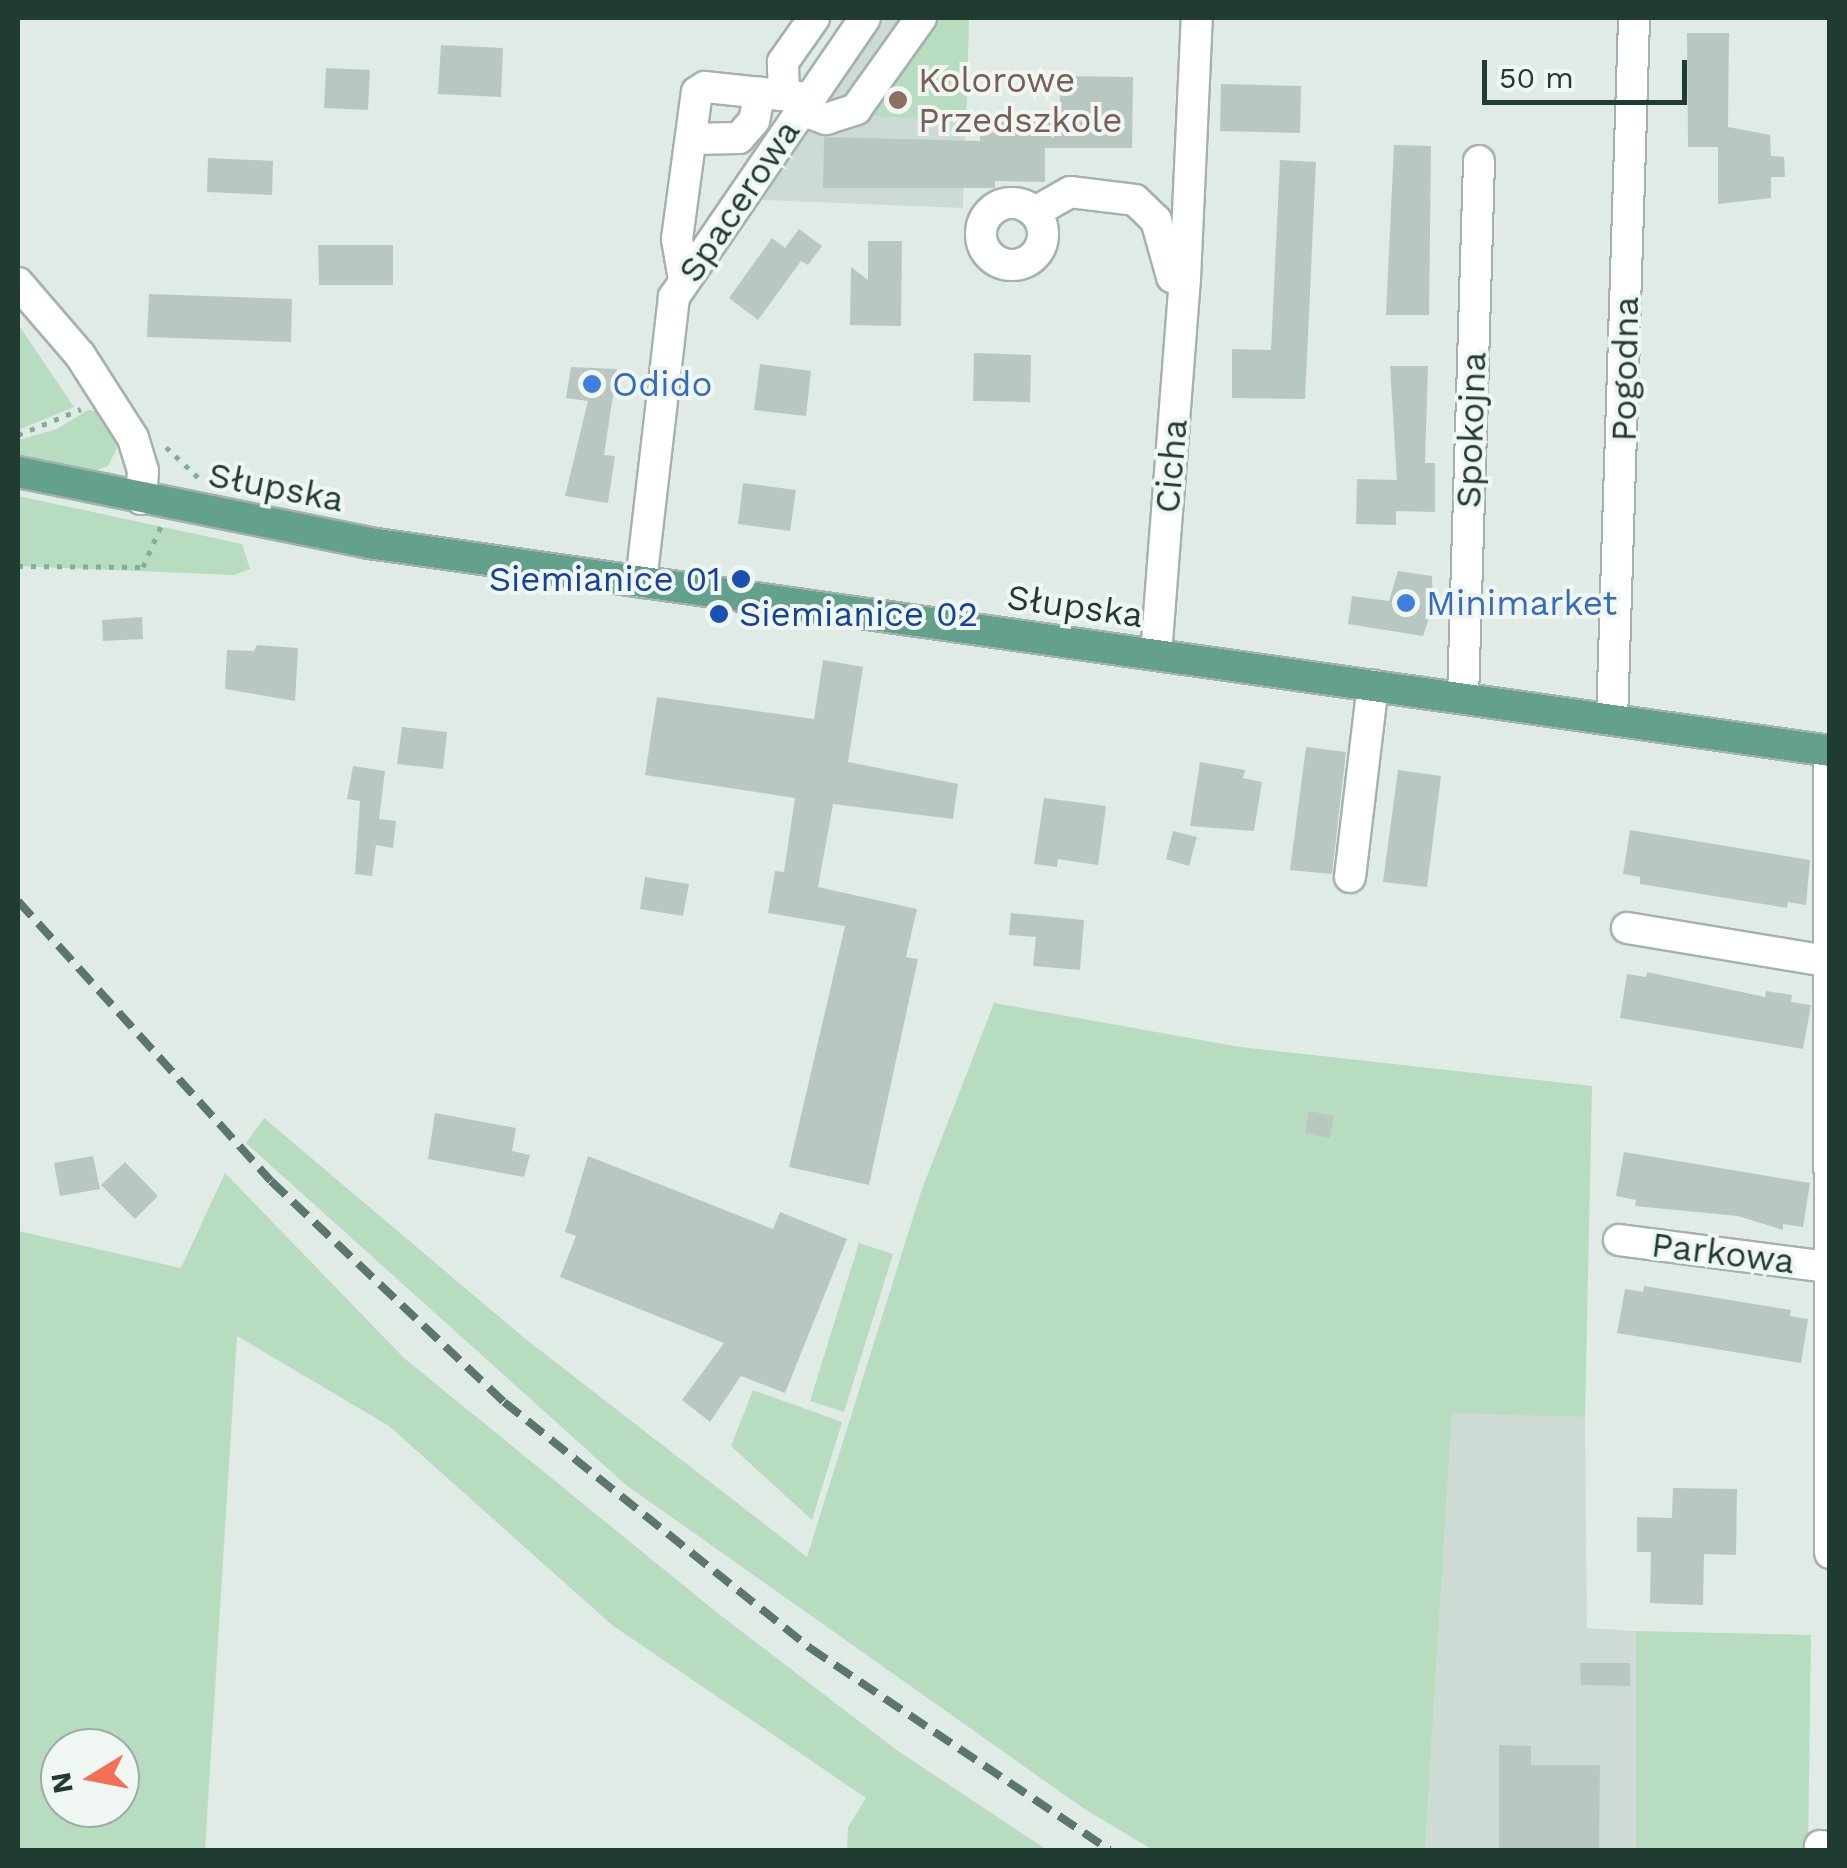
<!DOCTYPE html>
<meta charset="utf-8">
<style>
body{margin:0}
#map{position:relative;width:1847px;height:1868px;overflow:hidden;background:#e0ebe5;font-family:"Work Sans",sans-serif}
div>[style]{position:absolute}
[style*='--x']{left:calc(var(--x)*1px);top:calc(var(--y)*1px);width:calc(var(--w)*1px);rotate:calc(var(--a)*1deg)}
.built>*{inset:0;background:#cedbd4}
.green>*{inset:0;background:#b8dcbf}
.building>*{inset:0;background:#b8c8c1}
.path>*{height:5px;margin-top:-2.5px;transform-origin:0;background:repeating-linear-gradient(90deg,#80af9d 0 5px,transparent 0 13px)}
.roads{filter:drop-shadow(2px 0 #a3b3ac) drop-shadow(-2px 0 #a3b3ac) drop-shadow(0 2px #a3b3ac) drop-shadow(0 -2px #a3b3ac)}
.minor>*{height:30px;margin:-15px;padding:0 15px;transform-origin:15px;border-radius:15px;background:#fff}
.minor>.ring{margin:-15px;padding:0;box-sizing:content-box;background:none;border:30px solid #fff;border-radius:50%}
.major>*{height:30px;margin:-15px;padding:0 15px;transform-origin:15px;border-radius:15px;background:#64a18d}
.rail>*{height:8px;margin-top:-4px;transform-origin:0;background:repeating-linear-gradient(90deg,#5b776d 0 20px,transparent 0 30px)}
.dots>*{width:28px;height:28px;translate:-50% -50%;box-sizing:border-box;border:5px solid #f0f7f3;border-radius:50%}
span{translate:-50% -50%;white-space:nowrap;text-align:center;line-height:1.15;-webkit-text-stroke:8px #f0f7f3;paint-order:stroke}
.education-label{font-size:35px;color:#785e54}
.left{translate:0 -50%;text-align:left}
.street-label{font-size:35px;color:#203b32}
.shop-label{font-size:35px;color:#366cbe}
.transit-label{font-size:35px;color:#164399}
.right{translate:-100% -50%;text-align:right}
.frame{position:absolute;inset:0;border:20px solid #203b32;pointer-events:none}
.north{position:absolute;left:40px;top:1728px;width:100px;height:100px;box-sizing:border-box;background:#f0f7f3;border:2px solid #9daca6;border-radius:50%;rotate:260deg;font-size:28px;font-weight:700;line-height:40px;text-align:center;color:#203b32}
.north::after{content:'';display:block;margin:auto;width:35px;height:45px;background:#f27156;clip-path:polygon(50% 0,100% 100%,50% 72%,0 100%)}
.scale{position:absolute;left:1482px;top:60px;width:205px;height:45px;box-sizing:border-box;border:5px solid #203b32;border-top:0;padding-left:12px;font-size:30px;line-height:35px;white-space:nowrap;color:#203b32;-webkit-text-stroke:8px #f0f7f3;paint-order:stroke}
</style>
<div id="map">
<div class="built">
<div style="clip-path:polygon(886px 18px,969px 18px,963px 208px,762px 200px)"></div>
<div style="clip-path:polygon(1452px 1412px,1585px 1417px,1587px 1628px,1636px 1631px,1636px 1850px,1425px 1850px)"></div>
</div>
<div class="green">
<div style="clip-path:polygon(939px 18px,969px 18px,966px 121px,872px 116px)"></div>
<div style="clip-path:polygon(18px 324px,74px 407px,18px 430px)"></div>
<div style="clip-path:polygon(88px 410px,102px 412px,111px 429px,117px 448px,108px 466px,90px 472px,18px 456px,18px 440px,57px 429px)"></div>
<div style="clip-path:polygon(18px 496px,242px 544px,250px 569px,234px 575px,18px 566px)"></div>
<div style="clip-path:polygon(994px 1003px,1240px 1047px,1592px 1086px,1585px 1417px,1452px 1413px,1425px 1850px,1153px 1850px,1083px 1808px,626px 1485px,246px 1143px,264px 1118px,523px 1337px,807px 1557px,922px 1189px)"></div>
<div style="clip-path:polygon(evenodd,225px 1173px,405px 1359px,720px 1615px,898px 1751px,1047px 1850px,847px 1850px,848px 1827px,866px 1798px,612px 1625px,389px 1426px,237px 1336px,205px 1850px,18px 1850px,18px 1231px,181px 1268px,225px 1173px,120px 1748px,120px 1808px,60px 1808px,60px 1748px,120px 1748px)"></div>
<div style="clip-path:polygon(859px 1243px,893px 1254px,844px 1412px,810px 1401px)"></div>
<div style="clip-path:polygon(753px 1390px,842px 1422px,812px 1520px,731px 1446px)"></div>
<div style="clip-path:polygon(1636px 1631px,1811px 1635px,1808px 1850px,1636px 1850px)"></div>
</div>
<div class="building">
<div style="clip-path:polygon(1687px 33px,1729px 33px,1728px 127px,1770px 135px,1771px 156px,1784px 157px,1785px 177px,1771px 177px,1771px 198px,1718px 204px,1718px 147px,1688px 147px)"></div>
<div style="clip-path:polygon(441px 45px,503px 48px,501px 97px,438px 94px)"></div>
<div style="clip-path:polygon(326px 68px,370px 70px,368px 110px,324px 108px)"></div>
<div style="clip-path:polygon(1060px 76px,1133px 77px,1132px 148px,1045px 148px,1045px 182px,995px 181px,995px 188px,823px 188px,824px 137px,980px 141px,980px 122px,1060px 122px)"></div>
<div style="clip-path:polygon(1221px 84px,1301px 86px,1300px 133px,1220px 131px)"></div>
<div style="clip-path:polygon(1394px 145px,1431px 146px,1429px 315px,1386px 315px)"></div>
<div style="clip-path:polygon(208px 158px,273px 161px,272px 195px,207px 192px)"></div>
<div style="clip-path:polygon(1280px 160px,1316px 162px,1305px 399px,1232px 398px,1232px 349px,1271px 350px)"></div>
<div style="clip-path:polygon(799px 229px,822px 246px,808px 265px,801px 261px,758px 320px,729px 298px,772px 238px,785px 248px)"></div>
<div style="clip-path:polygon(868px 241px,902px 241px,901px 326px,850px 325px,851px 267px,868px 280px)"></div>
<div style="clip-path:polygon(318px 245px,393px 245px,393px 285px,319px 285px)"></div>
<div style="clip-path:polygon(149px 294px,292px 299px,291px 342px,147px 337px)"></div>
<div style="clip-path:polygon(974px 353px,1031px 355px,1030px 402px,973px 401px)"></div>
<div style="clip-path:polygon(760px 364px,811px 371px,806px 416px,754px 410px)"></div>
<div style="clip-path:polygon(1390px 366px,1428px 366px,1425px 463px,1435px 463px,1435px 512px,1396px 511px,1396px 525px,1356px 524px,1357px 479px,1397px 480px)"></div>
<div style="clip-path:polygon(571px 367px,617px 369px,604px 455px,615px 456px,608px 503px,565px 496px,588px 401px,566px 398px)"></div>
<div style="clip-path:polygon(743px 483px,796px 490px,790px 531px,738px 524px)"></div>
<div style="clip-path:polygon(1398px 571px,1432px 576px,1433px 606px,1423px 636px,1348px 624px,1352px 596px,1389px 601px)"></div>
<div style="clip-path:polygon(142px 617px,143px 639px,103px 641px,102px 620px)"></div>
<div style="clip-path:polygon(257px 645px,298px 648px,295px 701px,225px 689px,227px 650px,254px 651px)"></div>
<div style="clip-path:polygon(823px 660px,863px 667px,848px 762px,958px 784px,953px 819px,833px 804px,818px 887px,917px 909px,906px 957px,918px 959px,869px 1185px,789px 1167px,845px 926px,768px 913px,775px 871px,784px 872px,795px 798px,645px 775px,657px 697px,814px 719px)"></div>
<div style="clip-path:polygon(402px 727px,447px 732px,443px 769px,397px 764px)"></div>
<div style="clip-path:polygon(1306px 747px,1346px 752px,1332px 874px,1290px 870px)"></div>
<div style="clip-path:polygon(1200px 762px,1245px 770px,1243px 778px,1262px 782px,1254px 831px,1190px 826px)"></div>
<div style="clip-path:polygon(353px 766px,385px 771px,379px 819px,396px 821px,393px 848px,376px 845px,372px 876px,355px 874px,360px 801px,347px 799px)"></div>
<div style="clip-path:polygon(1398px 770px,1441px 776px,1427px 887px,1383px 882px)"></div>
<div style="clip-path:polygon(1044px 798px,1106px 806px,1098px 865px,1058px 859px,1057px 867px,1034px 864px)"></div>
<div style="clip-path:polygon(1630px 830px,1810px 860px,1806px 905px,1788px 902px,1787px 908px,1640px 884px,1640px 877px,1623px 874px)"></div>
<div style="clip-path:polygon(1173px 831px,1197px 837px,1189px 866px,1166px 859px)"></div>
<div style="clip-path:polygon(645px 877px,689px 884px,683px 916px,640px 909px)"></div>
<div style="clip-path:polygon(1011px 913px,1084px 920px,1080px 970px,1033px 966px,1036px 937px,1009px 935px)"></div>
<div style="clip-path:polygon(1647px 972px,1765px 997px,1766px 991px,1792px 995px,1791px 1002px,1811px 1005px,1803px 1049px,1620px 1018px,1627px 974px,1646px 977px)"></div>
<div style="clip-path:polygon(1309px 1111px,1334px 1116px,1330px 1138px,1305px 1133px)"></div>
<div style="clip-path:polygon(435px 1113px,516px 1128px,512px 1151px,530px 1155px,524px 1177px,428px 1159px)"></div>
<div style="clip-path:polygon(1624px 1152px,1810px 1183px,1803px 1227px,1783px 1224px,1783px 1230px,1738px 1216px,1635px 1206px,1636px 1200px,1616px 1196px)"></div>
<div style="clip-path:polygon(93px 1156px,100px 1189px,60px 1196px,54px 1163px)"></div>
<div style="clip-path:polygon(588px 1156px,773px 1229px,780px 1212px,847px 1239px,785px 1393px,741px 1376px,710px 1422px,682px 1400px,724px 1343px,560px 1277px,576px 1236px,565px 1232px)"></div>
<div style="clip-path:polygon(125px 1162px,158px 1196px,135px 1219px,101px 1185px)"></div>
<div style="clip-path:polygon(1644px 1286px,1791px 1310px,1790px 1316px,1808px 1319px,1801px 1363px,1617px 1333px,1625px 1289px,1643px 1292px)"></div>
<div style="clip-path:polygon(1673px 1488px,1737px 1489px,1736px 1555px,1704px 1554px,1703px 1605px,1650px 1603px,1651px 1552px,1637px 1552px,1637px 1517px,1672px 1518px)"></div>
<div style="clip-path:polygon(1580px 1663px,1630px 1663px,1630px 1686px,1581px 1685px)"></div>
<div style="clip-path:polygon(1499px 1745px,1531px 1746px,1531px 1765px,1600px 1765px,1599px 1850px,1499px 1850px)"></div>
</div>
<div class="path">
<div style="--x:18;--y:435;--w:68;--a:-22.4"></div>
<div style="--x:166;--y:447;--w:48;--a:43.3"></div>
<div style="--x:18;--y:566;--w:125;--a:0.5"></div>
<div style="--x:143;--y:567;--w:45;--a:-66.3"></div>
</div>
<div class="roads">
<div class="minor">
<div style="--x:784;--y:95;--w:33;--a:-92"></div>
<div style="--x:783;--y:62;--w:54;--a:-54.8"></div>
<div style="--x:801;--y:110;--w:27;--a:20"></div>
<div style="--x:826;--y:119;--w:32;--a:-18"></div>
<div style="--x:856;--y:109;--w:112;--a:-54.5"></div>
<div style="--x:691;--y:139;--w:48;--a:-1.2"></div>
<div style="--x:739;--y:138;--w:23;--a:-49"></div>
<div style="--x:754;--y:121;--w:29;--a:-78"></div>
<div class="ring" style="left:981px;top:203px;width:32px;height:32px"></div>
<div style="--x:1035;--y:212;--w:40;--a:-29.7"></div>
<div style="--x:1070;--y:192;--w:65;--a:7"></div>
<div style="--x:1135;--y:200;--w:29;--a:44"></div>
<div style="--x:1156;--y:220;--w:59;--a:74.3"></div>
<div style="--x:1172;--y:277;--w:10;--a:6"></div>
<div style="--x:684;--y:280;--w:42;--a:-99.7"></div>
<div style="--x:677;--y:239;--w:148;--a:-82.3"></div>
<div style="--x:697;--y:92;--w:9;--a:-32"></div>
<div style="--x:705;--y:87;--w:105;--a:6"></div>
<div style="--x:18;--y:283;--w:95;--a:49.3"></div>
<div style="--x:80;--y:355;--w:98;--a:57.4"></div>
<div style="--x:133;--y:438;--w:34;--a:73"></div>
<div style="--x:143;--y:471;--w:28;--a:94"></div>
<div style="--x:641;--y:582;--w:287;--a:-83.4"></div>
<div style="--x:674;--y:297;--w:338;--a:-55.6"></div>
<div style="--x:1156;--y:655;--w:378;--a:-85.6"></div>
<div style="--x:1185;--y:278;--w:260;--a:-87.4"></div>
<div style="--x:1463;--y:698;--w:537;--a:-88.29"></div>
<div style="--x:1612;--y:720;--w:702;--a:-88.2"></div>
<div style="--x:1829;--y:751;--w:802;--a:89.93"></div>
<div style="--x:1350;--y:877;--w:193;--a:-83.2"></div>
<div style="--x:1627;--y:928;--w:203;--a:9.4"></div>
<div style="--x:1619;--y:1240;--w:210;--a:7.4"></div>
<div style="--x:1820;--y:1846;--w:10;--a:6"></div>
</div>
<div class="major">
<div style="--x:18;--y:472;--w:358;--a:11.4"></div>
<div style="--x:369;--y:543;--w:1476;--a:8.1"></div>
</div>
</div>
<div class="rail">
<div style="--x:18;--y:901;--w:377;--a:47.9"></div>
<div style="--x:271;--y:1181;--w:321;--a:43.5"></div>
<div style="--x:504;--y:1402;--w:393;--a:38.8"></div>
<div style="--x:810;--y:1648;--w:361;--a:34"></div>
</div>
<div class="dots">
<div style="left:898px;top:100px;background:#8d6e63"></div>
<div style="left:592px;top:384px;background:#3f7fe0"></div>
<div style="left:741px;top:579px;background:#1a4fb4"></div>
<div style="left:1406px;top:603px;background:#3f7fe0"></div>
<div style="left:719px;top:614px;background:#1a4fb4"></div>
</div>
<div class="education-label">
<span class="left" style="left:918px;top:100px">Kolorowe<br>Przedszkole</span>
</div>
<div class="street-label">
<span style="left:739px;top:201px;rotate:-56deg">Spacerowa</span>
<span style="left:1625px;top:369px;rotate:-89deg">Pogodna</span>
<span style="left:1471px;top:430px;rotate:-88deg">Spokojna</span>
<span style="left:1171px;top:466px;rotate:-85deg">Cicha</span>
<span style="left:276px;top:487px;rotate:11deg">Słupska</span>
<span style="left:1075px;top:606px;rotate:8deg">Słupska</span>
<span style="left:1723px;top:1253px;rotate:7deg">Parkowa</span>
</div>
<div class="shop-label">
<span class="left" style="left:612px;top:384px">Odido</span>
<span class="left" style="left:1426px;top:603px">Minimarket</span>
</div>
<div class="transit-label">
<span class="right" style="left:721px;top:579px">Siemianice 01</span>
<span class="left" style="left:739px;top:614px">Siemianice 02</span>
</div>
<div class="frame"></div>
<div class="north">N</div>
<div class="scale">50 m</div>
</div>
